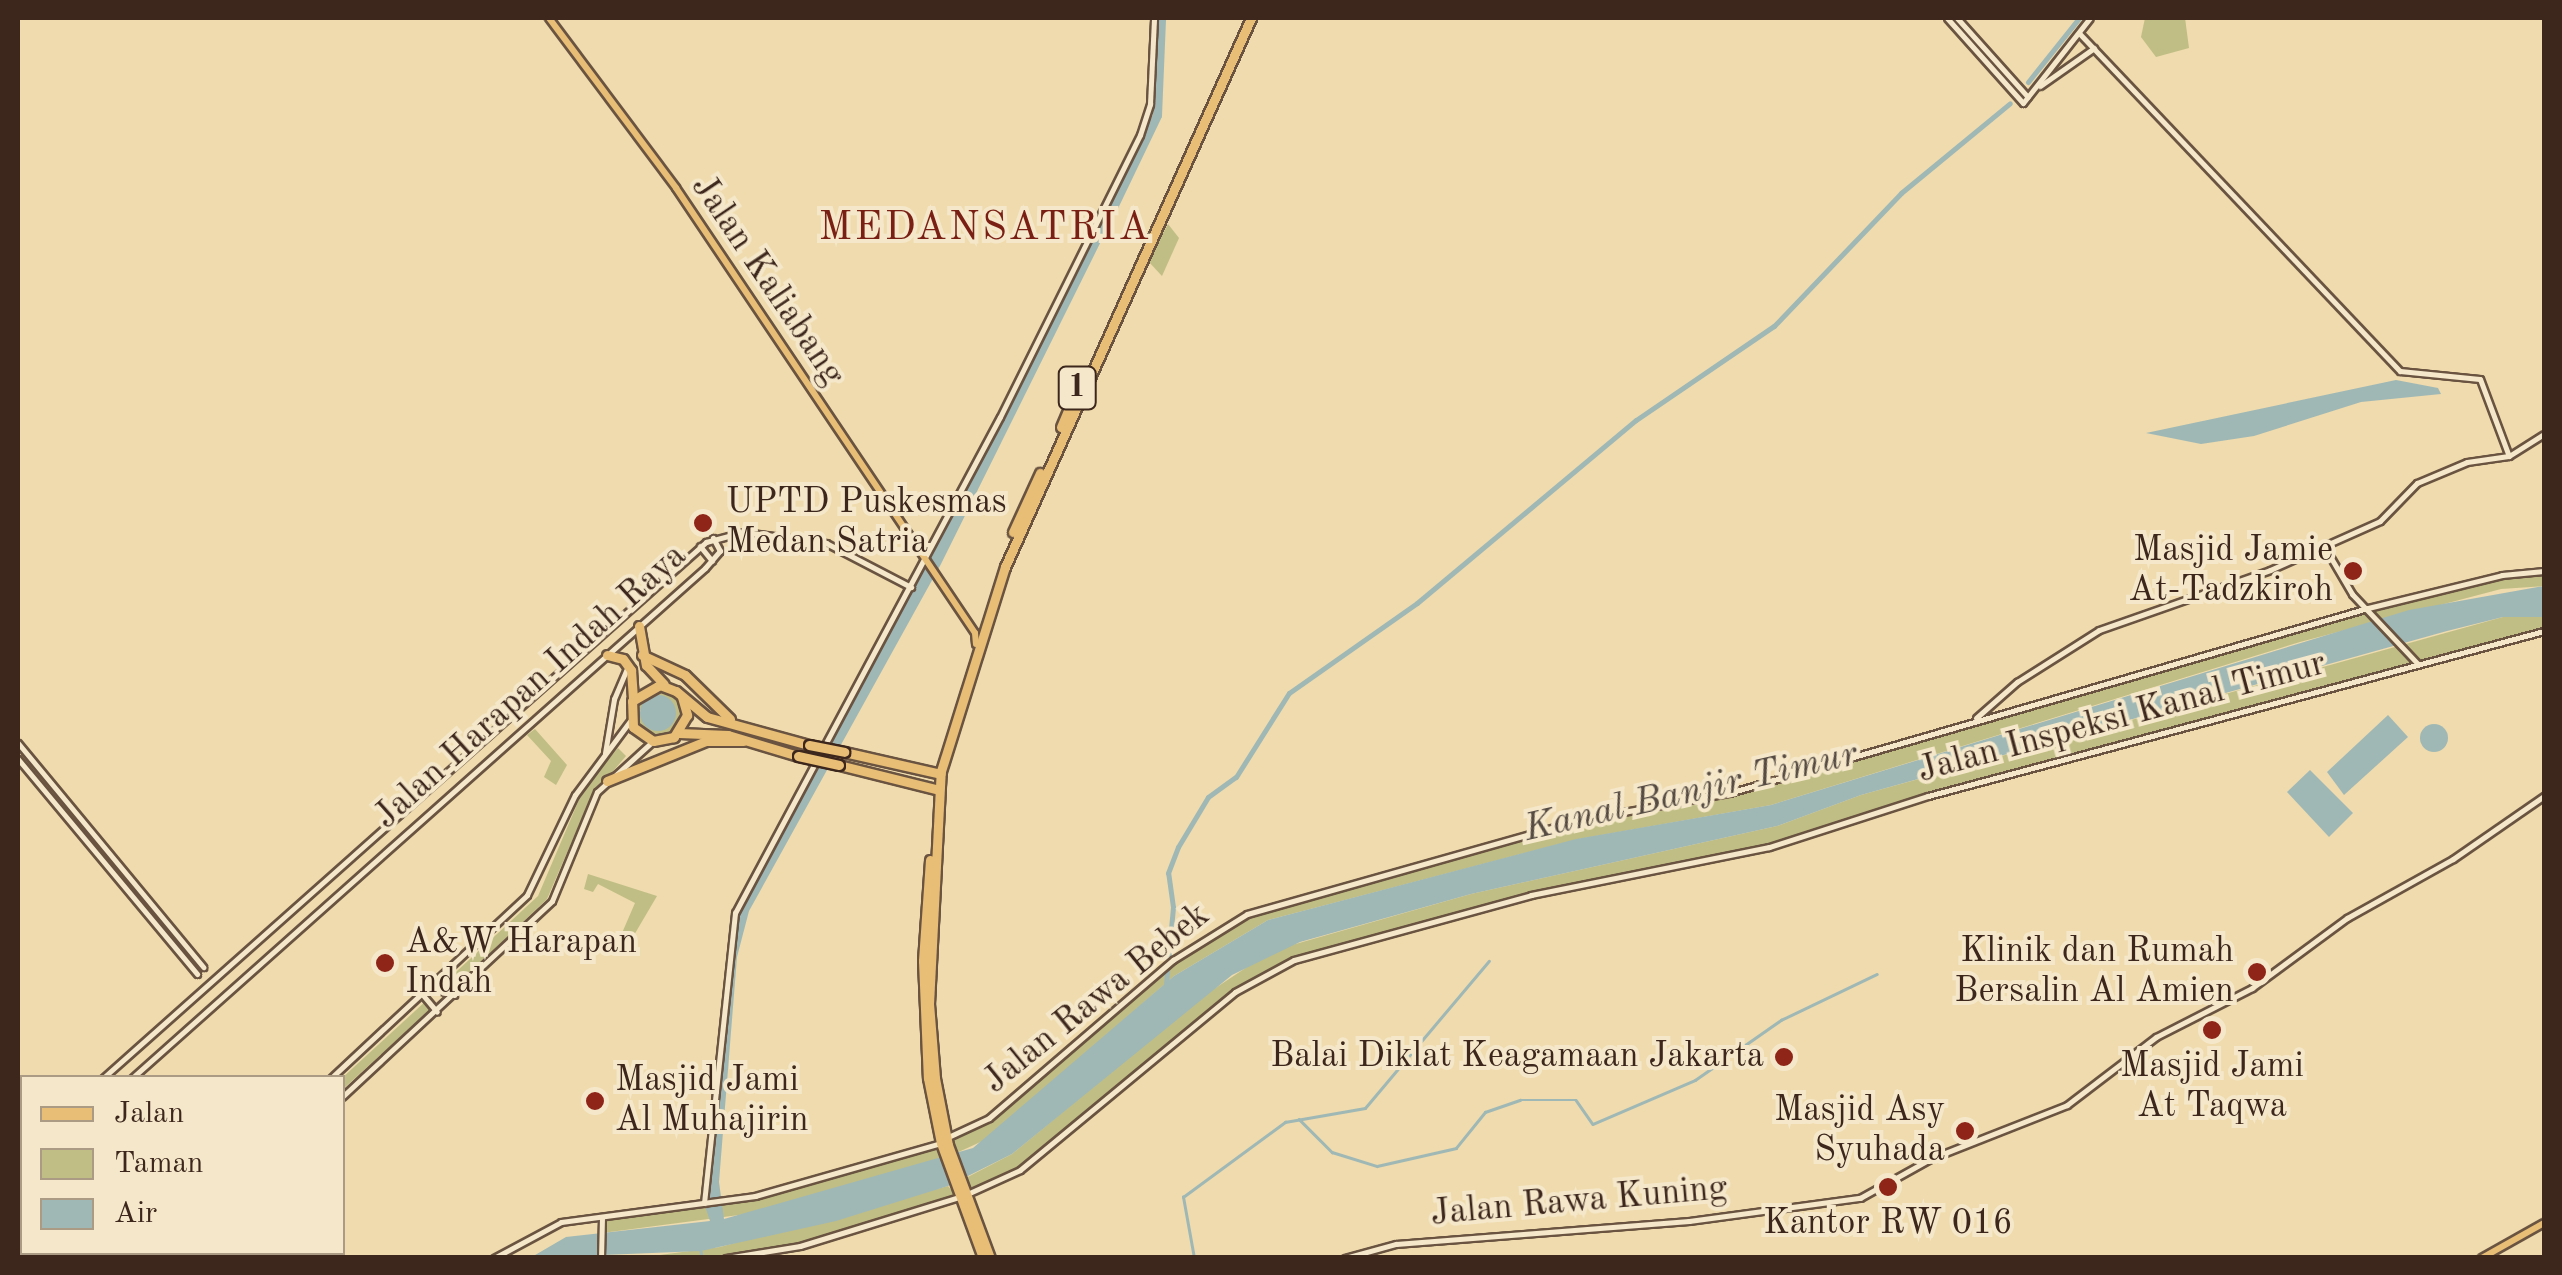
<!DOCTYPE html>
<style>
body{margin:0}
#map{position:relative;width:2562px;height:1275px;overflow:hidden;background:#efdbad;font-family:"Old Standard TT",serif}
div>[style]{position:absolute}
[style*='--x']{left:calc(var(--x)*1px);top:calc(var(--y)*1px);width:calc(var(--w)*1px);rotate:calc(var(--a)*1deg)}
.green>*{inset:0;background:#c0be85}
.water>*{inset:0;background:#9fb8b5}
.round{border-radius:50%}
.stream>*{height:2.5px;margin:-1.25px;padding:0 1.25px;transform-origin:1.25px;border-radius:1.25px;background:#9fb8b5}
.canal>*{height:5px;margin:-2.5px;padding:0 2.5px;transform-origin:2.5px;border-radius:2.5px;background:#9fb8b5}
.river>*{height:9px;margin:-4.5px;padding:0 4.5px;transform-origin:4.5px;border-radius:4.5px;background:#9fb8b5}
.roads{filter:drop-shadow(2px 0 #6a5441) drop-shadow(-2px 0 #6a5441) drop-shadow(0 2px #6a5441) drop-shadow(0 -2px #6a5441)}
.minor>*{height:5px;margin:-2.5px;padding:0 2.5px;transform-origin:2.5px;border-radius:2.5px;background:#f5e8ca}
.major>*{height:6px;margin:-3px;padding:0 3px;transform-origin:3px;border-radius:3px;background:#e8be76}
.highway>*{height:9px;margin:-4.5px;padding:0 4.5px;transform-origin:4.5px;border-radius:4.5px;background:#e8be76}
.bridges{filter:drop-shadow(2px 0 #3d271d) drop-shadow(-2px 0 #3d271d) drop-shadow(0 2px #3d271d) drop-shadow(0 -2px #3d271d)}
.highway-bridge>*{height:9px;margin:-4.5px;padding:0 4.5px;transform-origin:4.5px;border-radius:4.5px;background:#e8be76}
.dots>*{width:28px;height:28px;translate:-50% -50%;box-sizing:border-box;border:5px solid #f5e8ca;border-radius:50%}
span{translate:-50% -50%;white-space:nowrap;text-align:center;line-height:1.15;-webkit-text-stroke:8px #f5e8ca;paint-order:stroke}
.shield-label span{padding:2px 8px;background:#f5e8ca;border:2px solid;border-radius:8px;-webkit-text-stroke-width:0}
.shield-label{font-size:32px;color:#3d271d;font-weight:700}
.street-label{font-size:35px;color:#3d271d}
.poi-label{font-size:35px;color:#3d271d}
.left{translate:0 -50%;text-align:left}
.right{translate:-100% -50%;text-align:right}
.water-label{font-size:38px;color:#564b43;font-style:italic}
.quarter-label{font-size:40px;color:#7a1f14;letter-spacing:2.5px}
.frame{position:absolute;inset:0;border:20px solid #3d271d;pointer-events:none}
.legend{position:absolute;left:20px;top:1075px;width:325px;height:180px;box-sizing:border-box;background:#f5e8ca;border:2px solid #ab9b85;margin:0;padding:12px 18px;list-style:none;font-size:30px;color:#3d271d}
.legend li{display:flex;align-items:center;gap:20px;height:50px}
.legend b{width:50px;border:2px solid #ab9b85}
</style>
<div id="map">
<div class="green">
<div style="clip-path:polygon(2145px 18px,2185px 18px,2189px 48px,2156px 57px,2141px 37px)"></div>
<div style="clip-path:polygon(1168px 224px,1179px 238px,1162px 276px,1148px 261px)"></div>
<div style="clip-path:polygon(2544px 571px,2544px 586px,2501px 589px,2300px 642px,1771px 805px,1579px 839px,1268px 920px,1174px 976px,987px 1139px,952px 1155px,946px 1138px,989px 1118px,1173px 960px,1247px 914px,1555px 826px,1729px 793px,2300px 627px,2482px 580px)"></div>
<div style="clip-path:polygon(2503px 617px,2544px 617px,2544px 632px,1928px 796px,1810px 836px,1581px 884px,1294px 960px,1238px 989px,1020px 1170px,965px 1195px,960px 1181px,1012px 1154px,1202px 997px,1271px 951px,1471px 894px,1777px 826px,1861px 795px)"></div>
<div style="clip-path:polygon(evenodd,658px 690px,676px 699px,681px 712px,673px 730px,661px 736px,642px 729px,636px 718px,640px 698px,658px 690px,663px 696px,675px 717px,655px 730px,640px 711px,648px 698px,663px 696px)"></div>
<div style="clip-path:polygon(535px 729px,567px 765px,556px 785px,544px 777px,551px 761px,527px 735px)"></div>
<div style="clip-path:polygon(618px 748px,626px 756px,591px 797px,547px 899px,448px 993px,444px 983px,538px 896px,584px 788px)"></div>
<div style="clip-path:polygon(588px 874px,657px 896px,627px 947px,622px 933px,635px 903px,598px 884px,593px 892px,584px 889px)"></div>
<div style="clip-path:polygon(427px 1000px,433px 1007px,343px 1089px,342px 1078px)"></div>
<div style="clip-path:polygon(941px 1143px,946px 1158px,754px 1213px,602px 1233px,602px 1217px,756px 1196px)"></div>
<div style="clip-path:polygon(948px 1186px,955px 1194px,946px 1200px,790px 1248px,726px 1258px,637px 1258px,720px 1247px)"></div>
</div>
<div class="water">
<div style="clip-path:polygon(1108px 195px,1119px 205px,941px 564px,749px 911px,737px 957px,719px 1182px,724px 1219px,973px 1148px,1174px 976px,1268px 920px,1576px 839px,1771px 805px,2409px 610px,2544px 586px,2544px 617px,2503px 617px,2447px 631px,1861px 795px,1777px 826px,1471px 894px,1300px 942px,1232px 975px,1012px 1154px,948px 1186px,836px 1221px,701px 1251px,530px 1258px,566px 1237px,710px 1221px,704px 1203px,735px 913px,985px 445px)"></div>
<div style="clip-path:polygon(2396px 380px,2438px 388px,2441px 394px,2361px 402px,2254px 436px,2201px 444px,2146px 433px)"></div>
<div class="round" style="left:640px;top:695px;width:36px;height:36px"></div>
<div style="clip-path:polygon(2388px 715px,2408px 737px,2344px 795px,2327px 772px)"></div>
<div class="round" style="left:2420px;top:724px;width:28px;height:28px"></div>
<div style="clip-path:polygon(2310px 770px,2353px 813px,2329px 837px,2287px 792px)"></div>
</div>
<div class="stream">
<div style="--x:1299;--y:1119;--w:47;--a:45"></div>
<div style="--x:1332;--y:1152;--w:47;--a:17.3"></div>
<div style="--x:1377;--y:1166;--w:81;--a:-12.8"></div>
<div style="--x:1456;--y:1148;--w:46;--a:-51.1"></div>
<div style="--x:1485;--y:1112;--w:37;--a:-19"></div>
<div style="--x:1520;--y:1100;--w:56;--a:0"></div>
<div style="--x:1576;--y:1100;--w:29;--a:55"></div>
<div style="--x:1593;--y:1124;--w:111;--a:-23.3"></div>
<div style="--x:1695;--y:1080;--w:105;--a:-34.9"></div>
<div style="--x:1781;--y:1020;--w:106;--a:-25.6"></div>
<div style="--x:701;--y:1251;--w:6;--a:81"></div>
<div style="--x:1194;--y:1258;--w:62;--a:-100.2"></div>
<div style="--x:1183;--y:1197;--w:127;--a:-36.3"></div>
<div style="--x:1285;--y:1122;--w:81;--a:-9.9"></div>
<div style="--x:1365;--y:1108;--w:192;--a:-49.9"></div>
</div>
<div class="canal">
<div style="--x:2028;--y:82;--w:82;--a:-51.4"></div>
<div style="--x:1166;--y:984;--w:77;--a:-84.8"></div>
<div style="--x:1173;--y:907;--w:34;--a:-98"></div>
<div style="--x:1168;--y:873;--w:28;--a:-69"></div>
<div style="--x:1178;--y:847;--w:58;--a:-59"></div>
<div style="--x:1208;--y:797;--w:34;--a:-36"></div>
<div style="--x:1236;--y:777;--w:99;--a:-57.8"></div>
<div style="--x:1289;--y:693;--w:156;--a:-35.1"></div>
<div style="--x:1417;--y:603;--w:285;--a:-39.9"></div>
<div style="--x:1636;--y:420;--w:167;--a:-34.3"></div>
<div style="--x:1774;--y:326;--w:184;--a:-46.3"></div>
<div style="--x:1901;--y:193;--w:141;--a:-39.5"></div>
</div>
<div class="river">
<div style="--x:1112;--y:209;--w:104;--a:-64.4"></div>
<div style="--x:1157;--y:115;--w:97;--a:-87.6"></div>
</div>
<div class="roads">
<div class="minor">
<div style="--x:1947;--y:18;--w:114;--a:48.2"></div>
<div style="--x:2023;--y:103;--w:108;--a:-51.8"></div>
<div style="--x:1957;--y:18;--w:106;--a:48.1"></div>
<div style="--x:2079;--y:33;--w:466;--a:46.5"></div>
<div style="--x:2400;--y:371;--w:80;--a:5.7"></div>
<div style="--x:2480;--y:379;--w:82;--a:69.4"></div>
<div style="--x:2040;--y:86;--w:66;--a:-35.1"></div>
<div style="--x:700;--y:546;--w:19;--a:51"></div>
<div style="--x:2324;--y:546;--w:56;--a:59.7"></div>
<div style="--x:2352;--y:594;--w:96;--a:46.7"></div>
<div style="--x:1976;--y:718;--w:55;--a:-41.3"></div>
<div style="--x:2017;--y:682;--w:97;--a:-32.4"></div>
<div style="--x:2099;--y:630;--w:181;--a:-19.3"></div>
<div style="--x:2270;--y:570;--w:120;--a:-24"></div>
<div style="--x:2380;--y:521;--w:53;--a:-45.8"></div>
<div style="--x:2417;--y:483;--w:54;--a:-22.8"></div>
<div style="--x:2467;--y:462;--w:42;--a:-8.1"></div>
<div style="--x:2509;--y:456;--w:41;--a:-32.2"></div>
<div style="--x:18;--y:743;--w:291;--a:50.4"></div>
<div style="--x:605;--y:753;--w:55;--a:-80.5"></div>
<div style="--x:614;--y:699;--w:33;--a:-67"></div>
<div style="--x:18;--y:759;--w:280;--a:50.2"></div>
<div style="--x:439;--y:979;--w:12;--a:76"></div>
<div style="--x:442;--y:991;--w:13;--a:18"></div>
<div style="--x:422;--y:994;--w:23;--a:50"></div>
<div style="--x:103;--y:1078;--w:807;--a:-41.63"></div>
<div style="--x:706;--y:542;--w:39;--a:-15"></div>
<div style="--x:744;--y:532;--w:83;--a:7.6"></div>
<div style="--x:826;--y:543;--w:96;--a:27.4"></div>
<div style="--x:132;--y:1078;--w:767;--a:-41.67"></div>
<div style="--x:705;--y:568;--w:23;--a:-49"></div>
<div style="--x:720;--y:551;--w:15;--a:-118"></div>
<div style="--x:331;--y:1078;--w:268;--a:-43"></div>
<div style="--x:527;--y:895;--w:111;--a:-64.4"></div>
<div style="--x:575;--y:795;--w:92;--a:-53.4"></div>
<div style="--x:342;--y:1097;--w:287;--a:-43"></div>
<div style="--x:552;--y:901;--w:118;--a:-67.6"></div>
<div style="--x:597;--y:792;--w:76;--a:-42.3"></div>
<div style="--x:18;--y:1132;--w:6;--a:45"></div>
<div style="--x:946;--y:1138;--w:47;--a:-24.9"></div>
<div style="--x:989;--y:1118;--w:243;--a:-40.7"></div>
<div style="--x:1173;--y:960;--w:87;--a:-31.9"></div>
<div style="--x:1247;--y:914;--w:345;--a:-15.8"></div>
<div style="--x:1579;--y:820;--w:152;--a:-10.2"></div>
<div style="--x:1729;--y:793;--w:665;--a:-16.15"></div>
<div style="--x:2368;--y:608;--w:138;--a:-13.8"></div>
<div style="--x:2502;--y:575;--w:42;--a:-5.4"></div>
<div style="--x:22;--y:1142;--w:10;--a:90"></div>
<div style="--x:965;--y:1195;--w:60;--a:-24.4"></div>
<div style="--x:1020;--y:1170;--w:279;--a:-39.6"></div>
<div style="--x:1235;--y:992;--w:67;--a:-28.5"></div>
<div style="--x:1294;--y:960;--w:246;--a:-15.3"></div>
<div style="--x:1531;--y:895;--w:243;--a:-11.4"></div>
<div style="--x:1769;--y:847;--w:167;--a:-17.8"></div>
<div style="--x:1928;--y:796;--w:638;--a:-15"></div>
<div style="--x:704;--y:1203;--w:292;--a:-83.9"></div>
<div style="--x:735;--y:913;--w:562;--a:-61.89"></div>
<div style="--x:1000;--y:417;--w:315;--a:-63.6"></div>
<div style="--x:1140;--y:135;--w:33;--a:-72"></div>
<div style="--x:1150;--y:104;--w:86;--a:-87.3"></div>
<div style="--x:69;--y:1258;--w:6;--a:-81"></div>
<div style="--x:76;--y:1258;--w:6;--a:-81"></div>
<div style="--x:174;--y:1258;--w:6;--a:-90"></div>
<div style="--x:195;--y:1258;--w:6;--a:-90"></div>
<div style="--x:494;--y:1258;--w:76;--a:-28.2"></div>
<div style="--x:561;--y:1222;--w:196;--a:-7.6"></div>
<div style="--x:755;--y:1196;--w:193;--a:-15.9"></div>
<div style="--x:601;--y:1258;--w:41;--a:-88.6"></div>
<div style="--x:726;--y:1258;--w:75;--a:-9.2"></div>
<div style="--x:800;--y:1246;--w:166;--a:-17.1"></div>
<div style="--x:1345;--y:1258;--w:53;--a:-15.4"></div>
<div style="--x:1396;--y:1244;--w:294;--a:-4.5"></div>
<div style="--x:1689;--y:1221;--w:173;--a:-7.7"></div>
<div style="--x:1860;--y:1198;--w:80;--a:-29.1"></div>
<div style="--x:1930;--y:1159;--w:147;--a:-21.5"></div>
<div style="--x:2067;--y:1105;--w:112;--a:-37.4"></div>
<div style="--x:2156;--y:1037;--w:108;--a:-27"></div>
<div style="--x:2252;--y:988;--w:118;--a:-36.4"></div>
<div style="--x:2347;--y:918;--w:121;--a:-29.1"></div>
<div style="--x:2453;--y:859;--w:111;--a:-34.7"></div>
</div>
<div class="major">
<div style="--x:549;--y:18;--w:212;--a:53.2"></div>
<div style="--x:676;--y:188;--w:536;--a:56.1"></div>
<div style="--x:975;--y:633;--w:11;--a:85"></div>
<div style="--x:2482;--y:1258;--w:71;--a:-29.4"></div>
</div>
<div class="highway">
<div style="--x:1061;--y:427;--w:39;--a:-67"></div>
<div style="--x:1013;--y:532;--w:65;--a:-65.4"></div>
<div style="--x:639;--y:626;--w:40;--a:80"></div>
<div style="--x:646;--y:665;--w:26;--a:47"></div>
<div style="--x:607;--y:655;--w:16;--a:14"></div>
<div style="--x:623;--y:659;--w:14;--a:54"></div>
<div style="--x:631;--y:670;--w:28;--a:86"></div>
<div style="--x:642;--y:655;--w:47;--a:24.9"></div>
<div style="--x:685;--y:675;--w:63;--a:44.4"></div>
<div style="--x:682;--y:697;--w:19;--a:74"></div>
<div style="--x:687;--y:715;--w:26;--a:121"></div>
<div style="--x:674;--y:737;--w:21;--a:169"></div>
<div style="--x:653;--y:741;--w:24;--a:-145"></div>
<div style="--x:633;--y:727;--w:26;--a:-92"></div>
<div style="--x:632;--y:701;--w:32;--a:-30"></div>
<div style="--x:660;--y:685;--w:17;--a:21"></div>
<div style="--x:676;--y:691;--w:40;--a:40"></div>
<div style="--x:707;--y:717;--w:106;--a:15.4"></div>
<div style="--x:679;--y:733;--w:49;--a:2.3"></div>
<div style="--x:728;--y:735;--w:73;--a:16.7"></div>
<div style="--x:844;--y:752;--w:99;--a:12.8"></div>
<div style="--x:839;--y:765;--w:103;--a:14"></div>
<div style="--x:607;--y:781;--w:107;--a:-22"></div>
<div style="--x:706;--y:741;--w:37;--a:0"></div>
<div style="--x:930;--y:860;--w:101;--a:94"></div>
<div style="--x:923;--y:961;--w:117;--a:87.6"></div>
<div style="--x:928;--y:1078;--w:66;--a:78.7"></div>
<div style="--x:941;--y:1143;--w:122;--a:69.9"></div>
<div style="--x:990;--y:1258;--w:121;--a:-110.4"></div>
<div style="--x:948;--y:1145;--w:68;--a:-101"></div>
<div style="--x:935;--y:1078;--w:74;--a:-94.6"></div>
<div style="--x:929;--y:1004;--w:233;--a:-87.1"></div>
<div style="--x:941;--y:771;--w:214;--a:-72.6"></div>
<div style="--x:1005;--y:567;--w:602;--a:-65.86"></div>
</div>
</div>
<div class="bridges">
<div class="highway-bridge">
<div style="--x:809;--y:745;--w:36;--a:11"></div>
<div style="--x:798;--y:756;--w:42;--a:12.4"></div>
</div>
</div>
<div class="dots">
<div style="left:703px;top:523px;background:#8f2418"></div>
<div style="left:2353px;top:571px;background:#8f2418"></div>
<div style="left:385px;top:963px;background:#8f2418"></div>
<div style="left:2257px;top:972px;background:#8f2418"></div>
<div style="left:2212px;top:1030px;background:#8f2418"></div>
<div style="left:1784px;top:1057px;background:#8f2418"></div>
<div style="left:595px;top:1101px;background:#8f2418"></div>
<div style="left:1965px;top:1131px;background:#8f2418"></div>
<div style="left:1888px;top:1187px;background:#8f2418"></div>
</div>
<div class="shield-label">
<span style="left:1077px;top:388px">1</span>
</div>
<div class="street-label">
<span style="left:767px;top:281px;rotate:56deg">Jalan Kaliabang</span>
<span style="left:531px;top:687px;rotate:-42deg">Jalan Harapan Indah Raya</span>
<span style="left:2122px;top:718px;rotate:-15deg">Jalan Inspeksi Kanal Timur</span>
<span style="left:1097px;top:999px;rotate:-39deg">Jalan Rawa Bebek</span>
<span style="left:1579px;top:1202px;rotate:-5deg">Jalan Rawa Kuning</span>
</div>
<div class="poi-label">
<span class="left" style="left:726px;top:523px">UPTD Puskesmas<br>Medan Satria</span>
<span class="right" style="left:2333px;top:571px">Masjid Jamie<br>At-Tadzkiroh</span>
<span class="left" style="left:405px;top:963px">A&amp;W Harapan<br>Indah</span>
<span class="right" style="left:2234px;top:972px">Klinik dan Rumah<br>Bersalin Al Amien</span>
<span class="right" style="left:1764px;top:1057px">Balai Diklat Keagamaan Jakarta</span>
<span style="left:2212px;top:1087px">Masjid Jami<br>At Taqwa</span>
<span class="left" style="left:615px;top:1101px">Masjid Jami<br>Al Muhajirin</span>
<span class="right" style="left:1945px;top:1131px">Masjid Asy<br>Syuhada</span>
<span style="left:1888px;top:1224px">Kantor RW 016</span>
</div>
<div class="water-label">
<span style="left:1691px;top:793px;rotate:-13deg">Kanal Banjir Timur</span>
</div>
<div class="quarter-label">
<span style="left:985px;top:229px">MEDANSATRIA</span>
</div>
<div class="frame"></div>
<ul class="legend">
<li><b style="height:12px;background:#e8be76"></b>Jalan</li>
<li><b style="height:28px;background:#c0be85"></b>Taman</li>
<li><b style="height:28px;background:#9fb8b5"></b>Air</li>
</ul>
</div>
